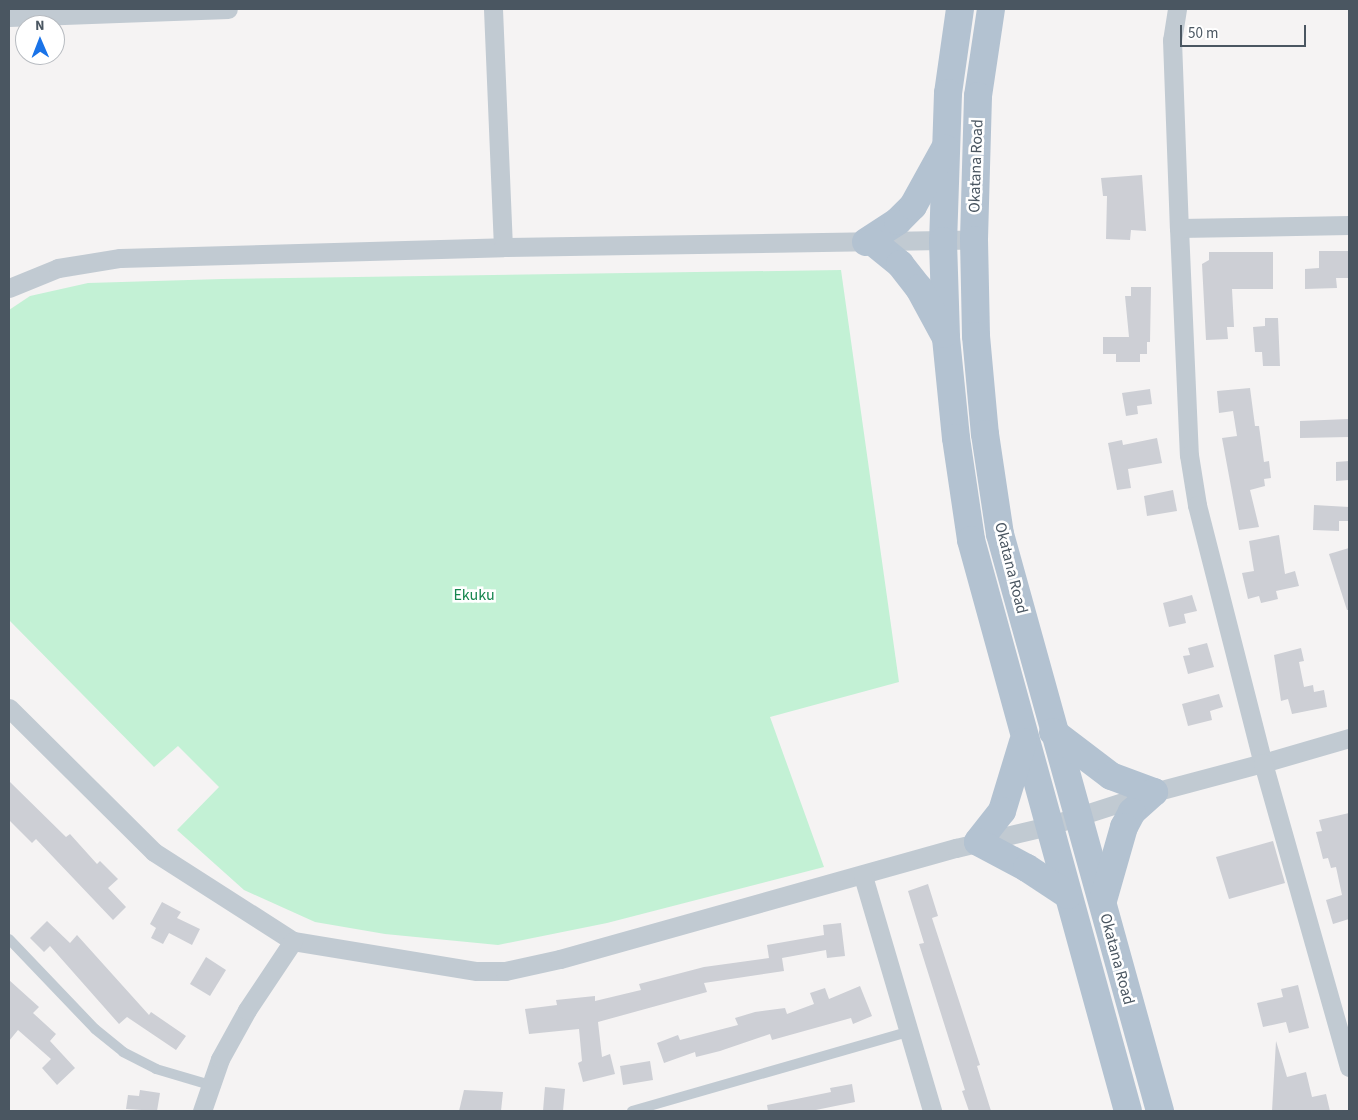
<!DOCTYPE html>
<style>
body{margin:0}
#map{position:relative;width:1358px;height:1120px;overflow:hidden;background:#f5f3f3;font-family:"Source Sans 3",sans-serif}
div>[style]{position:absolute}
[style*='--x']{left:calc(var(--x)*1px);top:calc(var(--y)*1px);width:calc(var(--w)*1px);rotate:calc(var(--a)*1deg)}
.green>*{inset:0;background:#c3f1d5}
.building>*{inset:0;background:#cdcfd5}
.lane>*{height:10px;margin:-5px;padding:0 5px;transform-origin:5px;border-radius:5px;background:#c1cad2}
.street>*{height:19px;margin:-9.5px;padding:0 9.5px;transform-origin:9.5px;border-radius:9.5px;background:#c1cad2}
.primary>*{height:28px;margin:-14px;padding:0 14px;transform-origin:14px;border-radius:14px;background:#b3c2d1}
span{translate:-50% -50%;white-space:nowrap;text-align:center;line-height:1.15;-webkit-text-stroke:5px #fff;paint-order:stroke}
.street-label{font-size:16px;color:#4a5661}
.park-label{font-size:16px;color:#17864f}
.frame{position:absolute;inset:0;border:10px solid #4a5661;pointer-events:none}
.north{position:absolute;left:15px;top:15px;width:50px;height:50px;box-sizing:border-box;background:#fff;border:1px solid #b7bbc0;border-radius:50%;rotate:359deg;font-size:14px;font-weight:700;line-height:20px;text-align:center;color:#4a5661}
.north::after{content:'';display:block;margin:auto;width:18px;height:22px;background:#1a73e8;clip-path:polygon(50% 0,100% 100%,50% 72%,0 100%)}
.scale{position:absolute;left:1180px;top:25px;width:126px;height:22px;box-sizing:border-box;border:2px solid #4a5661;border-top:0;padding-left:6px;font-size:15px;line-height:18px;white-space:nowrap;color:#4a5661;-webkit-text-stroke:4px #fff;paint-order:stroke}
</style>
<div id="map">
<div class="green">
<div style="clip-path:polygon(841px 270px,899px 682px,770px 717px,824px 867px,607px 923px,498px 945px,385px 934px,315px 922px,244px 890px,177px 830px,219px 787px,178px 746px,154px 767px,9px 620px,9px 310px,30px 296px,88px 283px,222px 279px)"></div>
</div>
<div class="building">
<div style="clip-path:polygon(1142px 175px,1146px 231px,1131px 230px,1130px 240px,1106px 239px,1107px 196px,1103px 196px,1101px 178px)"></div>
<div style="clip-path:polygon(1319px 251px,1349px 251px,1349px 278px,1336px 278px,1337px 288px,1305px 289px,1305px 269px,1319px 268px)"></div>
<div style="clip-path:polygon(1209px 252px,1273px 252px,1273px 289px,1232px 289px,1234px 327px,1227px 327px,1228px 339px,1206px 340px,1202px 264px,1209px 260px)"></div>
<div style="clip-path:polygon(1131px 287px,1151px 287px,1150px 342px,1147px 342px,1147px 354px,1140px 354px,1140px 362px,1116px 362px,1116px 354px,1103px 354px,1103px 337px,1129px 337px,1125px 296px,1131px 296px)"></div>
<div style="clip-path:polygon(1265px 318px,1278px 318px,1280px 366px,1263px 366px,1262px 352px,1255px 352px,1253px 327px,1265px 326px)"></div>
<div style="clip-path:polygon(1250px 388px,1255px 426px,1259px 426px,1264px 462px,1269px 461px,1271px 478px,1264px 479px,1265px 486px,1250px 490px,1259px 527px,1239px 530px,1222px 438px,1237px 436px,1233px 411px,1219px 413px,1217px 391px)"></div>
<div style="clip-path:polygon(1150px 389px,1152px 404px,1137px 406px,1138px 414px,1126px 416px,1122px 393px)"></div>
<div style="clip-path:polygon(1349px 419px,1349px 437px,1300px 438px,1300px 421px)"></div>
<div style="clip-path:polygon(1157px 438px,1162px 463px,1128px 469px,1131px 488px,1117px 490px,1108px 443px,1122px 440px,1123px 445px)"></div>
<div style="clip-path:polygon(1349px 461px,1349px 480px,1336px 481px,1336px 462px)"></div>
<div style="clip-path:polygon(1173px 490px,1177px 511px,1147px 516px,1144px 496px)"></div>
<div style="clip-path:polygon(1314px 505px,1349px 507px,1349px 521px,1339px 521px,1339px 531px,1313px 530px)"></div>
<div style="clip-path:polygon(1279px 535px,1285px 574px,1295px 571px,1299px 586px,1276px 591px,1278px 599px,1261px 603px,1259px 596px,1248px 599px,1242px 573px,1254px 571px,1249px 541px)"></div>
<div style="clip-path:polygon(1349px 548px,1349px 610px,1347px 610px,1329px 554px)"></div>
<div style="clip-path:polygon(1192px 595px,1197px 611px,1184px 614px,1186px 623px,1169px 627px,1163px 603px)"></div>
<div style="clip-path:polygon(1207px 643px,1214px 667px,1188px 674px,1183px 656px,1190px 655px,1188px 648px)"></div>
<div style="clip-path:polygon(1301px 648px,1304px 661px,1299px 662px,1304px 687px,1313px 685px,1314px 692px,1324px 690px,1327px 707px,1292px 714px,1288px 699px,1281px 701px,1274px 655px)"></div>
<div style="clip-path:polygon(1219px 694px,1223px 707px,1210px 711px,1212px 720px,1188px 726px,1182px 704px)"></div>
<div style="clip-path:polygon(9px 781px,66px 837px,70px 834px,97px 864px,100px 861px,118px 879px,108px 888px,126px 907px,113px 920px,36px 839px,32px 843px,9px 820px)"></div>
<div style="clip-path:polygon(1349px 813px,1349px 919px,1333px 924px,1326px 900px,1342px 895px,1336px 867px,1331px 868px,1328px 858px,1323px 859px,1316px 832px,1322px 831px,1319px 820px)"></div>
<div style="clip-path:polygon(1273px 841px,1285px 883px,1229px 899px,1216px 857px)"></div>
<div style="clip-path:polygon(928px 884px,938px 916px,932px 918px,980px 1065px,977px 1066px,991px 1111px,969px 1111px,962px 1091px,965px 1090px,919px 944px,924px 943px,908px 891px)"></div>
<div style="clip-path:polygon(162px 902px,181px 912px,177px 918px,200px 929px,192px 945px,169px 933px,163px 944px,151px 938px,156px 928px,150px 924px)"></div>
<div style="clip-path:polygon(47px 921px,70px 943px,77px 935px,149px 1015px,151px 1012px,186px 1036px,176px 1050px,127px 1017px,119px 1024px,50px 946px,44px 952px,30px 938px)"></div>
<div style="clip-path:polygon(841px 923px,845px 956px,827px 958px,826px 950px,782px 958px,784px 971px,704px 983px,707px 992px,598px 1022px,602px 1057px,610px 1054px,615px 1074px,583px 1082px,578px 1063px,582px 1061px,579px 1029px,529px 1034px,525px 1009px,557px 1005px,556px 1000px,595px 996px,595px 1001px,641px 990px,639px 984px,704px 967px,769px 958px,767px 945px,824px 935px,823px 925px)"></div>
<div style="clip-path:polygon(206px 957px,226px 970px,210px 996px,190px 984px)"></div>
<div style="clip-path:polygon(9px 980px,39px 1007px,33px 1013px,56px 1034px,50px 1041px,75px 1068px,57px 1085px,42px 1068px,51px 1059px,18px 1030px,9px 1041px)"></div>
<div style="clip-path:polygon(1298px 985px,1309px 1028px,1289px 1033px,1286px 1022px,1263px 1027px,1257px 1003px,1283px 997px,1281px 989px)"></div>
<div style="clip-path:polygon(860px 986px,872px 1016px,853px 1024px,851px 1018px,772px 1040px,770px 1034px,720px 1051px,696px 1057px,695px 1052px,664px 1063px,657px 1043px,678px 1035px,680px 1040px,738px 1025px,735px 1018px,755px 1012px,785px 1008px,787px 1014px,814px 1004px,810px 993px,825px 988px,829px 999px)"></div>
<div style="clip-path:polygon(1276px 1041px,1287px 1077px,1306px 1072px,1312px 1097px,1326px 1094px,1330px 1111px,1272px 1111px)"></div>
<div style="clip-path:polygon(650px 1061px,653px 1080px,623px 1085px,620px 1066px)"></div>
<div style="clip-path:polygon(852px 1084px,855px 1102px,811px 1111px,768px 1111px,767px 1105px,831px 1092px,830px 1088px)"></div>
<div style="clip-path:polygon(545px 1087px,565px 1089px,563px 1111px,543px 1111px)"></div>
<div style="clip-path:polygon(140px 1090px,160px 1093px,157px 1111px,126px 1109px,128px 1095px,139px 1096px)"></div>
<div style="clip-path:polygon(464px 1090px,503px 1092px,501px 1111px,459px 1111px)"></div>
</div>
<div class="lane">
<div style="--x:9;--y:939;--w:124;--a:46.3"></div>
<div style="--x:95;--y:1029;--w:36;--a:39"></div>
<div style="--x:123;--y:1052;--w:37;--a:27"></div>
<div style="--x:156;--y:1069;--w:56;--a:16.5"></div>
<div style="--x:632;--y:1111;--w:287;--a:-16"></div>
</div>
<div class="street">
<div style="--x:493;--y:9;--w:238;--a:87.6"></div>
<div style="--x:1177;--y:9;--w:31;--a:99"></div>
<div style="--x:1172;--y:40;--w:188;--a:87.9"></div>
<div style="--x:1179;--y:228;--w:227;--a:87.5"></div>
<div style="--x:1189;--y:455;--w:51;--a:80.9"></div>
<div style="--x:1197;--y:505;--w:266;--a:75.7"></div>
<div style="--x:1263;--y:763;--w:90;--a:-16.2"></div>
<div style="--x:9;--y:17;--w:219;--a:-2.1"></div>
<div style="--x:1179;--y:228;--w:170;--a:-1"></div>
<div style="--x:9;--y:288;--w:53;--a:-22.2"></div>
<div style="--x:58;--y:268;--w:63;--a:-9.2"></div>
<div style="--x:120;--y:258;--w:383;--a:-1.6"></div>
<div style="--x:503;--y:247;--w:471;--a:-0.9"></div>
<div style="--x:9;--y:708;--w:204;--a:44.8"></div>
<div style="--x:154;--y:852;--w:165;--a:32.6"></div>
<div style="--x:293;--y:941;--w:186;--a:9.3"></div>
<div style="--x:477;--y:971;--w:28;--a:0"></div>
<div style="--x:505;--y:971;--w:56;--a:-12.3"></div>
<div style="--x:560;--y:959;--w:411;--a:-15.7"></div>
<div style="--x:956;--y:848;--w:95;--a:-13.4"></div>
<div style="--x:1048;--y:826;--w:111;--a:-17.8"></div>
<div style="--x:1154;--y:792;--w:113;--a:-14.9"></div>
<div style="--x:1263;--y:763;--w:316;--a:74.2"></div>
<div style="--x:863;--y:876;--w:245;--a:73.6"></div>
<div style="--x:202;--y:1111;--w:55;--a:-70.9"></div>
<div style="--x:220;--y:1059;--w:56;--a:-61.1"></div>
<div style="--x:247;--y:1010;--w:83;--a:-56.3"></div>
</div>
<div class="primary">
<div style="--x:960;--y:9;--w:85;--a:98.1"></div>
<div style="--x:948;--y:93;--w:148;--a:91.9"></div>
<div style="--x:943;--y:241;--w:97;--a:88.2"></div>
<div style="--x:946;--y:338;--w:100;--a:84.3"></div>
<div style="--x:956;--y:438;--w:103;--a:81.6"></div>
<div style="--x:971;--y:540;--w:592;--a:74.63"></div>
<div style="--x:991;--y:9;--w:88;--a:98.5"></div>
<div style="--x:978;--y:96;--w:144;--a:91.6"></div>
<div style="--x:974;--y:240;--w:96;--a:88.8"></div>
<div style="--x:976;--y:336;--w:98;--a:84.8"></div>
<div style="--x:985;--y:434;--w:101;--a:81.5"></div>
<div style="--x:1000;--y:534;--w:599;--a:74.5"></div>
<div style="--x:866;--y:242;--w:38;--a:-33"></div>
<div style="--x:898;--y:221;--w:21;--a:-45"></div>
<div style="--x:913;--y:206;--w:66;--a:-61.1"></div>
<div style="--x:873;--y:242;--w:35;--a:39"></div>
<div style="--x:900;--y:264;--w:31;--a:52"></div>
<div style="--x:919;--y:288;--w:52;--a:61.5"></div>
<div style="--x:1053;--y:732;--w:73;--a:37.2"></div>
<div style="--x:1111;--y:776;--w:46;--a:20.4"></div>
<div style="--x:1154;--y:792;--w:30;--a:138"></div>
<div style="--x:1132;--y:812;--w:17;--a:118"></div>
<div style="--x:1124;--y:827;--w:76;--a:106"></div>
<div style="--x:1023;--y:742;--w:72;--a:106.9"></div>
<div style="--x:1002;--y:811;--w:39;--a:128"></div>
<div style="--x:978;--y:842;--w:55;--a:28"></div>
<div style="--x:1027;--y:868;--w:49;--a:33.4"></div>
</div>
<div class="street-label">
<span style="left:976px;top:166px;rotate:-88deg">Okatana Road</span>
<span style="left:1011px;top:568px;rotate:76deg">Okatana Road</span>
<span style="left:1117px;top:959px;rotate:75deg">Okatana Road</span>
</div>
<div class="park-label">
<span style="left:474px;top:595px">Ekuku</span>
</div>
<div class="frame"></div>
<div class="north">N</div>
<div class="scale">50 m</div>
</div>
